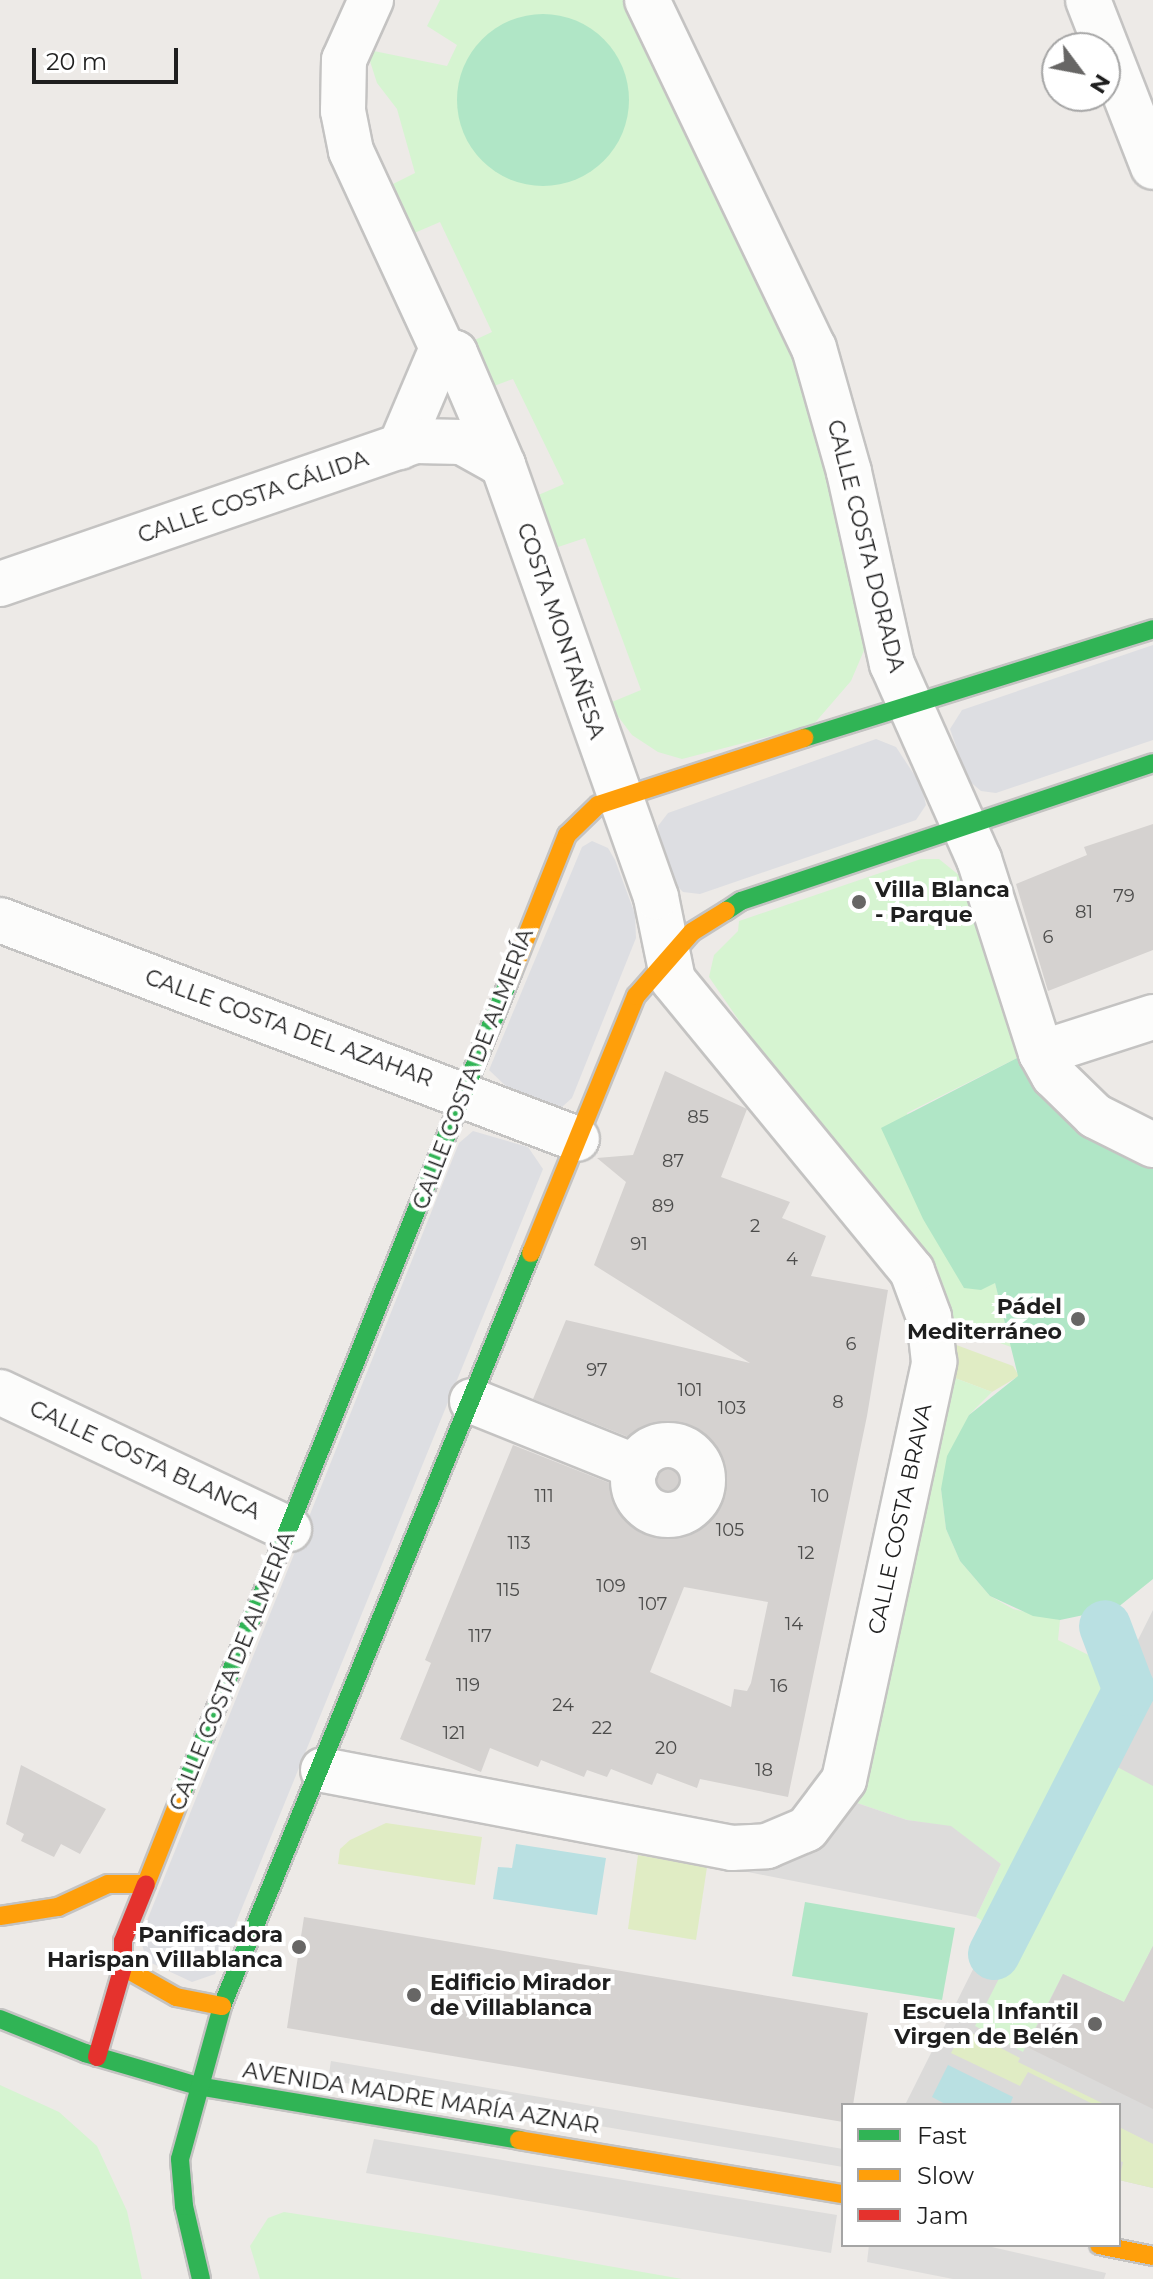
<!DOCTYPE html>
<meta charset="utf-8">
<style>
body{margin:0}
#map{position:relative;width:1153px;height:2279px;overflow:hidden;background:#edeae7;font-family:Montserrat,sans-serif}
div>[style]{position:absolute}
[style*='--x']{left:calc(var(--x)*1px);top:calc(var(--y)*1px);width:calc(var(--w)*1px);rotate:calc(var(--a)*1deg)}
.religious>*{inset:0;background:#dbdad9}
.grass>*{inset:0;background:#e0ecc4}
.park>*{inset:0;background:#d6f4d1}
.pitch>*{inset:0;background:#b0e6c6}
.round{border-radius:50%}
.parking>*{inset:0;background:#dddcdb}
.plaza>*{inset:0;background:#dddee2}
.water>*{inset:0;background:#b9e0e2}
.canal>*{height:52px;margin:-26px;padding:0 26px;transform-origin:26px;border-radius:26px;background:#b9e0e2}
.building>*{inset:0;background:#d5d2d0}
.roads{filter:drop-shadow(2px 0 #c4c3c2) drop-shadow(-2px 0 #c4c3c2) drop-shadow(0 2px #c4c3c2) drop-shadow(0 -2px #c4c3c2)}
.street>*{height:44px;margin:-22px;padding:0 22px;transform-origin:22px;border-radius:22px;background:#fcfcfb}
.street>.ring{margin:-22px;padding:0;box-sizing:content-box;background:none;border:44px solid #fcfcfb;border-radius:50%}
.fast>*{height:18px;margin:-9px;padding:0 9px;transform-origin:9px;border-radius:9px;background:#30b455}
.slow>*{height:18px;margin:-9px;padding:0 9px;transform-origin:9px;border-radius:9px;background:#ff9f0a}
.jam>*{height:18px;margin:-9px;padding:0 9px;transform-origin:9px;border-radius:9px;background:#e5322d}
.dots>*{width:22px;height:22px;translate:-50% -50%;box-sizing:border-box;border:4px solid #fff;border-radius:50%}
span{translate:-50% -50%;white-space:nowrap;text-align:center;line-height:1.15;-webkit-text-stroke:8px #fff;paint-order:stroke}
.number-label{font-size:18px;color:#4c4c4b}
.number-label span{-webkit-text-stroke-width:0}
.street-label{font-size:22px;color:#1f1f1f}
.poi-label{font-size:22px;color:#1f1f1f;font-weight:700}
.left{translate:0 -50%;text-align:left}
.right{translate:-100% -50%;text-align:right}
.legend{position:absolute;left:841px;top:2103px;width:280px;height:144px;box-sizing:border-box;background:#fff;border:2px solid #a5a5a5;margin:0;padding:10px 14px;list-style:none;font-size:24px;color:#1f1f1f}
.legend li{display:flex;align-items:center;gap:16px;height:40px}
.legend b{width:40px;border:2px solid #a5a5a5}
.north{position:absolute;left:1041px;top:32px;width:80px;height:80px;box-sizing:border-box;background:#fff;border:2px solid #a5a5a5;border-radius:50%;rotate:122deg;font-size:22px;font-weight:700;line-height:32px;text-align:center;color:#1f1f1f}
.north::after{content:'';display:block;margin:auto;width:28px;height:36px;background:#676665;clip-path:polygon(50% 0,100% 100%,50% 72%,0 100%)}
.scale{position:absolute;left:32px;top:48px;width:146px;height:36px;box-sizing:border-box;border:4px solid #1f1f1f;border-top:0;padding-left:10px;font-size:24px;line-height:28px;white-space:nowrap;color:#1f1f1f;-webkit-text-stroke:6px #fff;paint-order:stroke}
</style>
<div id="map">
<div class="religious">
<div style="clip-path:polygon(1153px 1610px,1153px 2188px,1119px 2180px,1119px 2105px,905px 2105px)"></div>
</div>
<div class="grass">
<div style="clip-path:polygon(951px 1343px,1013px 1366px,1019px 1376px,992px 1392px,947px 1375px)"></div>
<div style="clip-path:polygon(386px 1823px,482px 1837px,475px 1885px,338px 1864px,340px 1849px,350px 1840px)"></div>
<div style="clip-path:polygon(638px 1855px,707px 1867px,696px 1940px,628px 1929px)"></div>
<div style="clip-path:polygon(964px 2029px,1020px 2058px,1018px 2062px,1106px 2105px,1095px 2105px,1028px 2072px,1020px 2086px,951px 2053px)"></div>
<div style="clip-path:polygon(1119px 2127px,1153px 2144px,1153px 2188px,1119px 2180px,1123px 2162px,1119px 2161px)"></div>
</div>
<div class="park">
<div style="clip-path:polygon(440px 0,624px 0,790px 343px,823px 451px,865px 648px,851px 681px,813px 725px,682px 759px,658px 752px,632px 735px,611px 707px,612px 702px,641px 690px,585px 538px,555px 548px,536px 496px,564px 484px,513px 379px,486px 389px,466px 344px,492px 332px,440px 222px,412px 234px,389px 186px,415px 173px,397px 109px,377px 83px,368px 55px,369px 50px,447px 66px,457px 45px,427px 26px)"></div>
<div style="clip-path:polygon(921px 859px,939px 859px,965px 880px,981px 916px,1019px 1057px,907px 1113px,923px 1219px,995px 1283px,1011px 1347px,948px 1324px,709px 977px,714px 955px,738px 931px,739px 921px)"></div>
<div style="clip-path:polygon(947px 1375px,992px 1392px,969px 1415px,941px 1489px,946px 1529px,960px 1561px,990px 1596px,1013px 1609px,1060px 1620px,1058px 1640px,1107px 1664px,1114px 1687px,992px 1927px,976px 1917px,1001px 1864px,951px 1827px,907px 1820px,857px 1803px,868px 1777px)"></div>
<div style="clip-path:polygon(1108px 1762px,1153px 1786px,1153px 1946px,1124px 2002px,1063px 1974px,1023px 2052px,975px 2026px)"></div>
<div style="clip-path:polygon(0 2085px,59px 2112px,97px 2146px,127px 2211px,142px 2279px,0 2279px)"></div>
<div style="clip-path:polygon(284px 2212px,438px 2236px,682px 2279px,260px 2279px,250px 2246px,268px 2218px)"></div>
</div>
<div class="pitch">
<div class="round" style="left:457px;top:14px;width:172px;height:172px"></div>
<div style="clip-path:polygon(1019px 1057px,1047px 1102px,1074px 1128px,1153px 1161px,1153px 1579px,1117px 1608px,1060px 1620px,1033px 1616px,990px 1596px,960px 1561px,946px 1529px,941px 1489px,947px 1456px,969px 1415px,1018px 1376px,995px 1283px,981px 1290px,964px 1288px,923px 1219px,881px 1128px)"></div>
<div style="clip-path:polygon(805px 1902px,955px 1928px,942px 2000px,792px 1976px)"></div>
</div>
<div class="parking">
<div style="clip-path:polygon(857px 1803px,907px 1820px,951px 1826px,1001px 1864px,976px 1917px,738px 1870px,774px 1867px,811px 1851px)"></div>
<div style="clip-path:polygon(331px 2061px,843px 2149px,843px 2167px,328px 2080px)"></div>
<div style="clip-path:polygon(374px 2139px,837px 2215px,831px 2253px,366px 2173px)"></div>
<div style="clip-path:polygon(869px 2245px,983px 2245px,1106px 2273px,1104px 2279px,953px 2279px,867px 2262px)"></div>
</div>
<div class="plaza">
<div style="clip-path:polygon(1153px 645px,1153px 740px,996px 793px,981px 791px,968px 780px,950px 729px,962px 710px)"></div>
<div style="clip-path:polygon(876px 739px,896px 747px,921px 785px,926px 805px,916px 820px,700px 894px,683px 892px,676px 885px,659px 836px,658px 826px,668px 813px)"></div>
<div style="clip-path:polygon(592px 841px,608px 848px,615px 860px,635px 914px,636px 938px,572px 1098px,562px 1107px,550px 1106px,509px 1089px,489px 1070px,582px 847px)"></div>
<div style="clip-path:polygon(473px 1131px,528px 1147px,543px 1169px,215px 1974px,192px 1982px,147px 1961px,140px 1938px,459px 1143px)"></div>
</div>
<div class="water">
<div style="clip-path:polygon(516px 1844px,606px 1858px,597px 1915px,493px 1899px,498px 1867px,512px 1868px)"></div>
<div style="clip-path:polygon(948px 2065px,1013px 2097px,1010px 2105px,947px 2105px,932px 2097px)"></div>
</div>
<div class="canal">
<div style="--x:994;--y:1954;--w:297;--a:-62.9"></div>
<div style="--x:1129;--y:1690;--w:68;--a:-110.6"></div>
</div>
<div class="building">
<div style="clip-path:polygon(1153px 824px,1153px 950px,1048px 991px,1016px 884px,1087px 855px,1084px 847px)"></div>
<div style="clip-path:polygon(evenodd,665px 1071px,747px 1109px,721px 1177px,790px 1202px,782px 1218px,826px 1236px,811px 1276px,888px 1290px,867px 1416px,788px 1797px,700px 1779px,697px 1788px,657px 1773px,652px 1785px,611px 1769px,607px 1777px,587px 1770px,584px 1777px,541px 1760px,538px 1767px,490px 1748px,481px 1772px,400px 1739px,431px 1663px,425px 1660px,513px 1445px,627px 1490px,651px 1487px,659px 1476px,656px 1452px,646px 1444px,533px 1399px,566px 1320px,750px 1363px,594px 1265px,626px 1182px,597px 1158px,633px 1155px,665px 1071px,684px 1587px,768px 1602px,751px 1683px,747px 1691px,734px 1689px,731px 1707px,650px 1672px,684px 1587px)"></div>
<div style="clip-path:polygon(21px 1765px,106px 1809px,80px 1854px,61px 1844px,54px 1857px,21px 1841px,24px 1834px,6px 1824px)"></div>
<div style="clip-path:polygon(304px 1917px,868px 2013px,853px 2105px,843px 2105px,843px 2122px,287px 2028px)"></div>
<div style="clip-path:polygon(1153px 1946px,1153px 2109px,1027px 2047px,1063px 1974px,1124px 2002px)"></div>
</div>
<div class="roads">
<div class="street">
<div style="--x:647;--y:0;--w:386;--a:64.4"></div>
<div style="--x:814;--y:348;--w:129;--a:74.2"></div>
<div style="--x:849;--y:472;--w:197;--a:77.4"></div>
<div style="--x:892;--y:664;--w:214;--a:66"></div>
<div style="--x:979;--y:859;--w:204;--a:72.3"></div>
<div style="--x:1041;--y:1053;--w:26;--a:61"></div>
<div style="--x:1054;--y:1076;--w:57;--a:44.3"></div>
<div style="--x:1095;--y:1116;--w:65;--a:26.6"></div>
<div style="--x:1088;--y:0;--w:179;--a:68.7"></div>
<div style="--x:400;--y:447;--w:108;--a:-67"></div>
<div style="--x:0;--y:584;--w:440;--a:-19"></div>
<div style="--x:416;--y:441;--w:46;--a:1.2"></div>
<div style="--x:462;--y:442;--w:47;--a:29.3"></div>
<div style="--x:0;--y:920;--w:617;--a:20.78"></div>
<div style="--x:1041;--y:1053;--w:118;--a:-17.8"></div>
<div style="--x:0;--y:1392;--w:320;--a:25.4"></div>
<div style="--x:472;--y:1401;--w:177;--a:21.9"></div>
<div class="ring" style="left:633px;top:1445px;width:26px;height:26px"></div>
<div style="--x:323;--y:1770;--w:416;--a:10.8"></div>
<div style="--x:732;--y:1848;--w:35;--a:-3"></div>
<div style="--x:767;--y:1846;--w:43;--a:-23"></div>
<div style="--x:807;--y:1829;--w:61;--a:-52.9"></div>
<div style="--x:844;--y:1780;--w:428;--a:-77.8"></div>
<div style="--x:934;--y:1362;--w:45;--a:-96.3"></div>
<div style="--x:929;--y:1317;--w:49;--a:-110.3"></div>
<div style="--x:912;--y:1271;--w:377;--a:-129.4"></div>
<div style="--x:673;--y:980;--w:85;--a:-101.6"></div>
<div style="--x:656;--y:897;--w:458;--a:-109.5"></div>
<div style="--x:503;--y:465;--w:122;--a:-113.2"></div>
<div style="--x:455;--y:353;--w:14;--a:-159"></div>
<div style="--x:442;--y:348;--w:217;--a:-114.8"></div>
<div style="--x:351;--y:151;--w:41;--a:-101.3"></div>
<div style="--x:343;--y:111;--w:51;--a:-88.9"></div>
<div style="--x:344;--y:60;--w:66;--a:-65.8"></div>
</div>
<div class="fast">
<div style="--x:804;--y:738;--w:366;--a:-17.3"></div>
<div style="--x:726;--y:911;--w:18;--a:-34"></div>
<div style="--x:741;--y:901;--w:434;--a:-18.5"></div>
<div style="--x:182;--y:1793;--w:884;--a:-68.08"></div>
<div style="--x:0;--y:2019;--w:92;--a:21.8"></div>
<div style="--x:85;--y:2053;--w:118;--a:16.3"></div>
<div style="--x:198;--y:2086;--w:326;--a:9.5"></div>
<div style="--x:201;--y:2279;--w:75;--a:-103.1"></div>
<div style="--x:184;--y:2206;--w:47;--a:-94.9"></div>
<div style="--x:180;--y:2159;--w:159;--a:-74.6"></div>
<div style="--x:222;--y:2006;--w:814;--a:-67.69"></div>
</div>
<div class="slow">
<div style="--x:512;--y:973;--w:149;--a:-68.3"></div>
<div style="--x:567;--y:835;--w:43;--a:-44.1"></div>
<div style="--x:598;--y:805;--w:217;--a:-18"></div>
<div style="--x:531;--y:1253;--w:278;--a:-67.8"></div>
<div style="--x:636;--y:996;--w:85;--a:-48.8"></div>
<div style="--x:692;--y:932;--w:40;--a:-32"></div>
<div style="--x:0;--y:1916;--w:59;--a:-8.8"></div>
<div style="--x:58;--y:1907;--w:55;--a:-24.7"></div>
<div style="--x:108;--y:1884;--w:38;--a:0"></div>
<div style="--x:146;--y:1884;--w:98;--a:-68.4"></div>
<div style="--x:123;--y:1967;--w:61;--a:29.5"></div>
<div style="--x:176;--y:1997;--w:47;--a:11.1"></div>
<div style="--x:519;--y:2140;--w:328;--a:9.5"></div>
<div style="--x:1099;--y:2245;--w:55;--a:11.5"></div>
</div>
<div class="jam">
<div style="--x:97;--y:2057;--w:94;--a:-73.9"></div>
<div style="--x:123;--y:1967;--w:26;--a:-90"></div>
<div style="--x:123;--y:1941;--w:61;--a:-68"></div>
</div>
</div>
<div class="dots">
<div style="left:859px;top:902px;background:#676665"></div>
<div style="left:1078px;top:1319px;background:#676665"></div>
<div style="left:299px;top:1947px;background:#676665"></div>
<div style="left:414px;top:1995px;background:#676665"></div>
<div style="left:1095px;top:2024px;background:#676665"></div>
</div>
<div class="number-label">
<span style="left:1124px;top:896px">79</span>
<span style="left:1084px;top:912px">81</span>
<span style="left:1048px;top:937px">6</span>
<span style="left:698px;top:1117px">85</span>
<span style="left:673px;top:1161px">87</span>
<span style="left:663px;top:1206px">89</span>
<span style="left:755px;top:1226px">2</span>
<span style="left:639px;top:1244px">91</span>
<span style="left:792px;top:1259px">4</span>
<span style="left:851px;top:1344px">6</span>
<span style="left:597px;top:1370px">97</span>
<span style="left:690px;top:1390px">101</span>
<span style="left:838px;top:1402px">8</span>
<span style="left:732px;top:1408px">103</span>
<span style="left:544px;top:1496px">111</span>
<span style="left:820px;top:1496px">10</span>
<span style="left:730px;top:1530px">105</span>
<span style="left:519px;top:1543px">113</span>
<span style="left:806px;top:1553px">12</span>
<span style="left:611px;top:1586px">109</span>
<span style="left:508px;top:1590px">115</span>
<span style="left:653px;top:1604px">107</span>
<span style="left:794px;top:1624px">14</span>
<span style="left:480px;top:1636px">117</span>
<span style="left:468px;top:1685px">119</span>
<span style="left:779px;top:1686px">16</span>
<span style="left:563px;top:1705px">24</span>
<span style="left:602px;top:1728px">22</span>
<span style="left:454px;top:1733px">121</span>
<span style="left:666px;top:1748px">20</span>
<span style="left:764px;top:1770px">18</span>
</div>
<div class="street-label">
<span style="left:253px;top:497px;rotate:-19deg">CALLE COSTA CÁLIDA</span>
<span style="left:866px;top:546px;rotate:76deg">CALLE COSTA DORADA</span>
<span style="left:561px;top:631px;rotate:71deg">COSTA MONTAÑESA</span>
<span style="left:289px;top:1028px;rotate:20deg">CALLE COSTA DEL AZAHAR</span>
<span style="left:473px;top:1069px;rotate:-69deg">CALLE COSTA DE ALMERÍA</span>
<span style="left:145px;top:1460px;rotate:25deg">CALLE COSTA BLANCA</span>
<span style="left:900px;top:1519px;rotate:-78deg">CALLE COSTA BRAVA</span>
<span style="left:232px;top:1671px;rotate:-68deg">CALLE COSTA DE ALMERÍA</span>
<span style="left:421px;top:2098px;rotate:9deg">AVENIDA MADRE MARÍA AZNAR</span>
</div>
<div class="poi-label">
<span class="left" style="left:875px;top:902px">Villa Blanca<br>- Parque</span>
<span class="right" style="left:1062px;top:1319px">Pádel<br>Mediterráneo</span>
<span class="right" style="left:283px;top:1947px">Panificadora<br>Harispan Villablanca</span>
<span class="left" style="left:430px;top:1995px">Edificio Mirador<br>de Villablanca</span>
<span class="right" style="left:1079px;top:2024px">Escuela Infantil<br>Virgen de Belén</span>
</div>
<ul class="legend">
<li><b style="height:10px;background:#30b455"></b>Fast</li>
<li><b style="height:10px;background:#ff9f0a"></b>Slow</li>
<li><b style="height:10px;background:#e5322d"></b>Jam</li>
</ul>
<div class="north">N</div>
<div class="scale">20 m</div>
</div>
